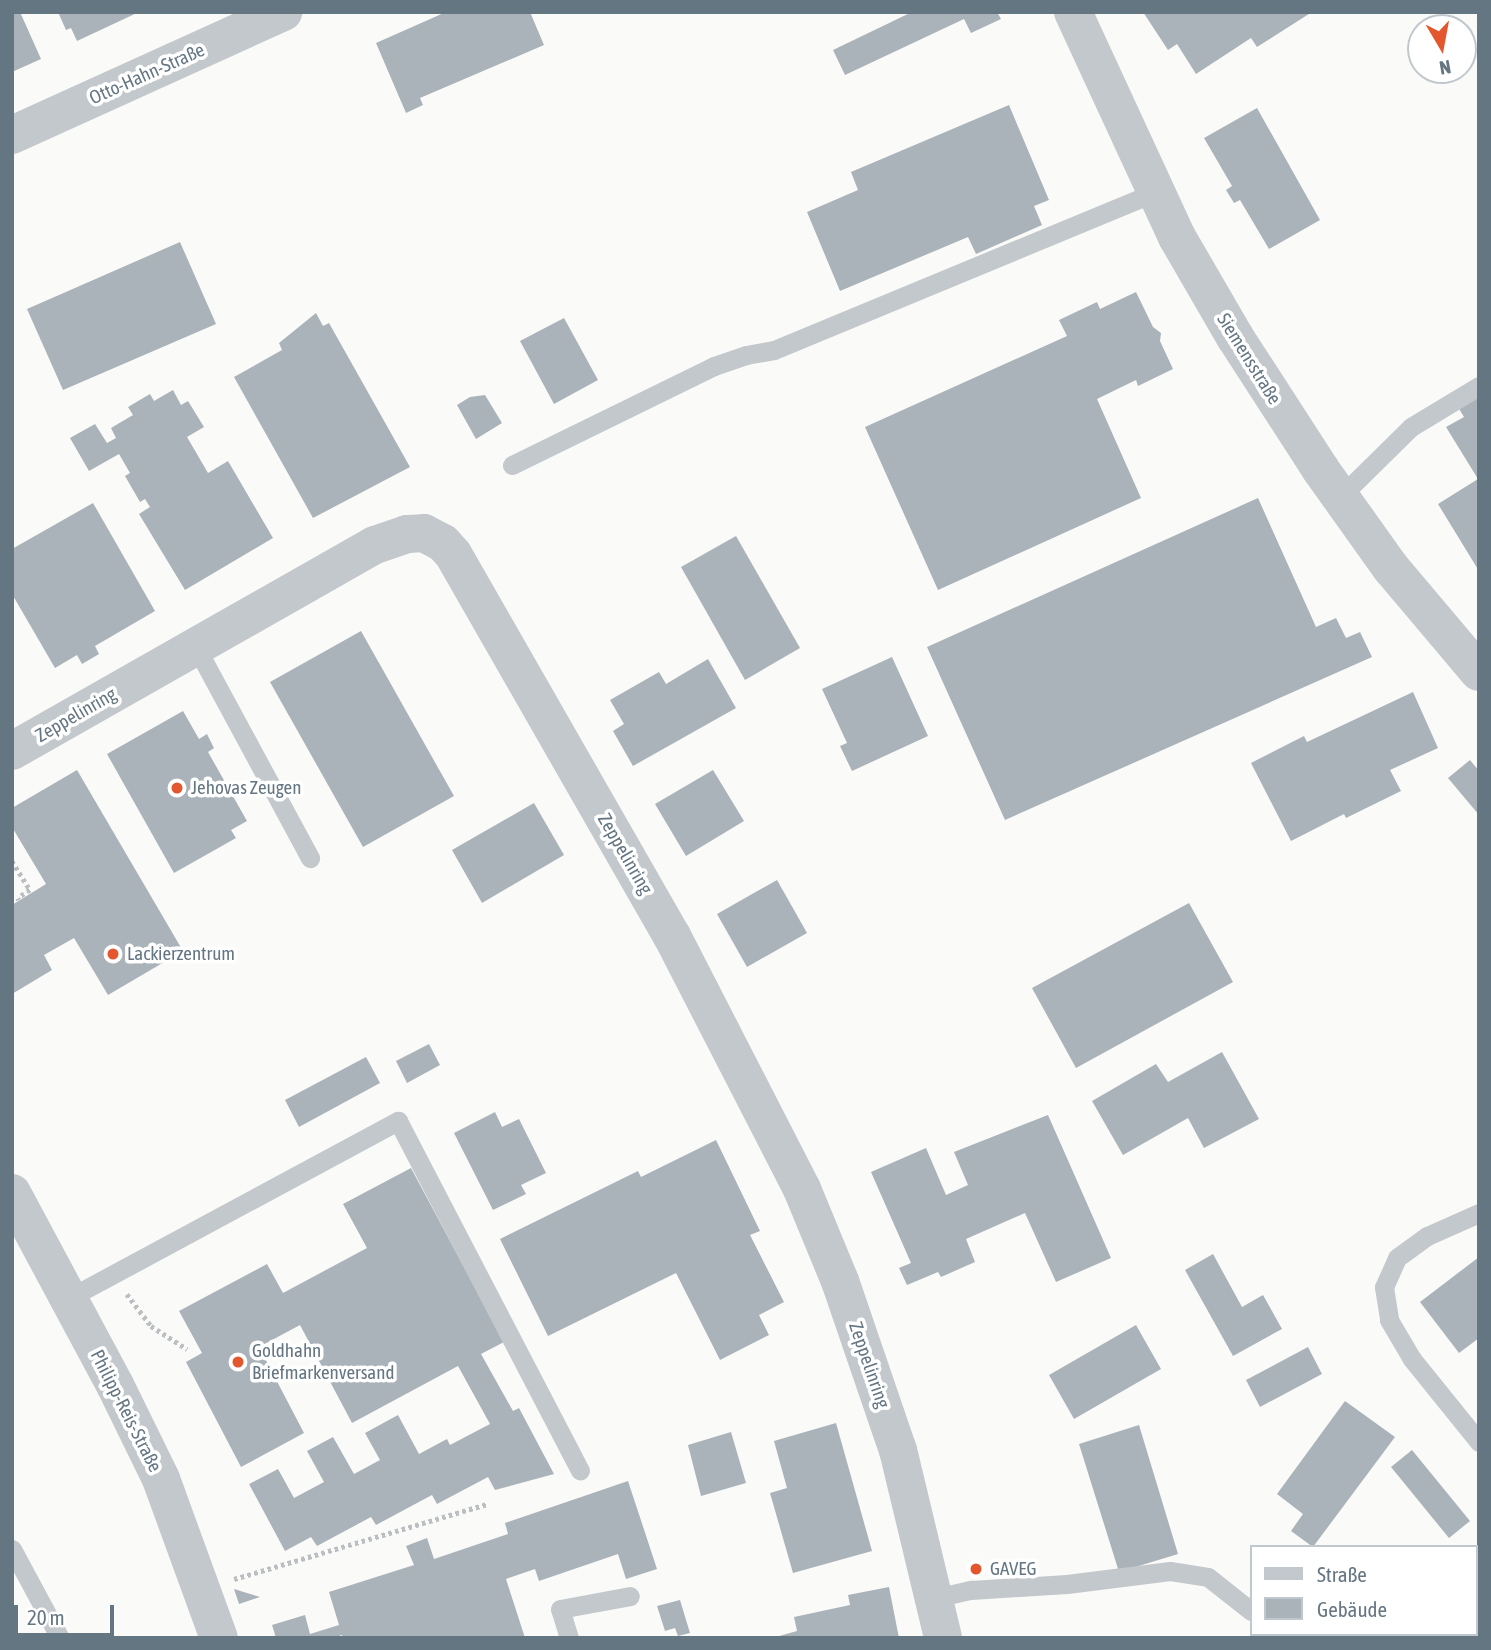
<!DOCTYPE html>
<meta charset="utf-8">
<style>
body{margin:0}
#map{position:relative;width:1491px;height:1650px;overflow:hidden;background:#fafaf8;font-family:"Asap Condensed",sans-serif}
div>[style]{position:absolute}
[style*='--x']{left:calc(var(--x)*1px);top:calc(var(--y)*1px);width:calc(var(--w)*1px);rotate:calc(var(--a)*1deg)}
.building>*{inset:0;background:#aab3b9}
.path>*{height:4.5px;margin-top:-2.25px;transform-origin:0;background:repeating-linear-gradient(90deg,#bbbfc2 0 3.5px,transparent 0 7px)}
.service>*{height:19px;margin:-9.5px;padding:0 9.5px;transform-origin:9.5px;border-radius:9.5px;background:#c3c8cc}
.minor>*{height:38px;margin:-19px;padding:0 19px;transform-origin:19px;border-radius:19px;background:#c3c8cc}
.dots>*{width:19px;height:19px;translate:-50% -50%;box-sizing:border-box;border:4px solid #fff;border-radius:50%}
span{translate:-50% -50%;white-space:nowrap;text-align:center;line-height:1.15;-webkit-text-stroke:7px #fff;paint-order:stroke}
.street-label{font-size:19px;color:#657683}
.poi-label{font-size:19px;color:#657683}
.left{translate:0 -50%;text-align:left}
.frame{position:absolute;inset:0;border:14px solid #657683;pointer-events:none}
.legend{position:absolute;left:1250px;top:1545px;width:228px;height:91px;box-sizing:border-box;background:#fff;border:2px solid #c1c8cd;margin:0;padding:9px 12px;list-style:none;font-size:21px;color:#657683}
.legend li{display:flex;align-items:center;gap:14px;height:35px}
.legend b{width:35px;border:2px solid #c1c8cd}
.north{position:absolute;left:1407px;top:14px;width:70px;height:70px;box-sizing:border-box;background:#fff;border:2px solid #c1c8cd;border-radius:50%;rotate:170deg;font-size:19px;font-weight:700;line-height:28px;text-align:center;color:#657683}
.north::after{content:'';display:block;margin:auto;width:24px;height:32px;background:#e4572e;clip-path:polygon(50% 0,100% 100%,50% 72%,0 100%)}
.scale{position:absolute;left:14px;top:1605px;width:100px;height:32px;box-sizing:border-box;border:4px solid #657683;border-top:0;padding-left:9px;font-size:21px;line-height:24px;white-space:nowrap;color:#657683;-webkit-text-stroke:5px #fff;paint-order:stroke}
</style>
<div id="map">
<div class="building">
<div style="clip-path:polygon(12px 12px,20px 12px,41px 59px,12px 72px)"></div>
<div style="clip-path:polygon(58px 12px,139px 12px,77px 41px,71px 28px,66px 30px)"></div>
<div style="clip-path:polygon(446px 12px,530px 12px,544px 45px,420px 98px,423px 105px,406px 113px,376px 43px)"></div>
<div style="clip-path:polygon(912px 12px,997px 12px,1001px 19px,971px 33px,964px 19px,845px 75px,833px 50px)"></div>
<div style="clip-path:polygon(1143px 12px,1312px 12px,1257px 47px,1251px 38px,1196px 74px,1177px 44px,1168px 50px)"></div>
<div style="clip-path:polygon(1009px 105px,1049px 200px,1034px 206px,1042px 225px,976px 254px,968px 237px,840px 291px,807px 212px,858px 190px,851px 172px)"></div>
<div style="clip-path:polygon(1257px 108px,1320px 220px,1269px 249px,1240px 200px,1234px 203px,1226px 190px,1232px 186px,1204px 138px)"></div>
<div style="clip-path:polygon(180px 242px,216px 324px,63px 390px,27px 309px)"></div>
<div style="clip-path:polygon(1136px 292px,1153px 327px,1161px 333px,1160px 341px,1173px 369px,1138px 386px,1136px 380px,1097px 399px,1141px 498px,938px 590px,865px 427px,1067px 336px,1059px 320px,1097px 302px,1100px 309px)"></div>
<div style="clip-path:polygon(316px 313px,323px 326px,329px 323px,410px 467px,313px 518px,234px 377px,282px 350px,279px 343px)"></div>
<div style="clip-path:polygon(564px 318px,598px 380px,554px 404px,520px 341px)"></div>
<div style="clip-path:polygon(173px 390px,181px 405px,188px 401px,204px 427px,187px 437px,208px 473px,228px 461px,273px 538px,185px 590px,139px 514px,150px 507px,145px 499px,140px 502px,125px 476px,130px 473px,119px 454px,89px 471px,70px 438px,95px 424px,107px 443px,116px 438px,111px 428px,133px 415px,128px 407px,150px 394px,154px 401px)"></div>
<div style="clip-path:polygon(1479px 394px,1479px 571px,1438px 504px,1478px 479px,1446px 427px,1464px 417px,1458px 407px)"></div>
<div style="clip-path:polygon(485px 395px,502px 423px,476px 439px,457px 405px,470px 397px)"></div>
<div style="clip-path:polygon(1258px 498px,1316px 627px,1336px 618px,1346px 638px,1360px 632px,1372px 657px,1005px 820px,927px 647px)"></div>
<div style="clip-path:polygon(93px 503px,155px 611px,95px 646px,99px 654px,82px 664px,77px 655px,55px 668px,12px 594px,12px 549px)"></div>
<div style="clip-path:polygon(736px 536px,800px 648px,745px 680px,681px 567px)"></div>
<div style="clip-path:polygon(361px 631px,454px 796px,363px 847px,270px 682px)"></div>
<div style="clip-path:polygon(892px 657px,928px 736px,852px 771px,840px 746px,847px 743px,822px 689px)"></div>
<div style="clip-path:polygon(708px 659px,736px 708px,633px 766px,613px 731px,624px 724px,610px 700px,659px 672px,666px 684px)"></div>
<div style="clip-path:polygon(1413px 692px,1438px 748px,1390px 770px,1401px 791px,1346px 818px,1344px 814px,1291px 841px,1251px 763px,1304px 736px,1307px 742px)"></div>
<div style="clip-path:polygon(183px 711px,199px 739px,207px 734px,214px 748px,208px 752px,247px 821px,231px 830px,236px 838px,174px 873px,107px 754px)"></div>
<div style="clip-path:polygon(1470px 760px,1479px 771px,1479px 815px,1448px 778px)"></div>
<div style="clip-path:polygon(77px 770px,183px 951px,108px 995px,74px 938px,44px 955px,52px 970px,12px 994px,12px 905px,46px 884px,12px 827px,12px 808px)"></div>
<div style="clip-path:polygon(713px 770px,744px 821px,686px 856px,655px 804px)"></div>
<div style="clip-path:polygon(534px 803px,564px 855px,482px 903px,452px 850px)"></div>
<div style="clip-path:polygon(777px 880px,807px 933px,747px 967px,717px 914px)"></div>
<div style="clip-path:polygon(1189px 903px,1233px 982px,1076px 1068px,1032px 988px)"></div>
<div style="clip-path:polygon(429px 1044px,440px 1065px,407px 1083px,396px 1061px)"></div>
<div style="clip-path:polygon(1222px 1052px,1259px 1119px,1204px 1148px,1188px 1118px,1123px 1155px,1092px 1101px,1156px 1064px,1168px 1082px)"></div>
<div style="clip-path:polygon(366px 1057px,380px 1083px,299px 1127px,285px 1100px)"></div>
<div style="clip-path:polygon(495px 1112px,502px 1127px,519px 1119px,546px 1173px,521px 1185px,526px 1194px,493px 1210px,454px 1133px)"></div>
<div style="clip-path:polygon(1048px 1115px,1111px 1258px,1056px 1282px,1025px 1213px,966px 1239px,975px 1262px,941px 1277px,938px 1272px,907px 1285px,899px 1268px,911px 1263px,871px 1172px,926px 1148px,946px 1195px,968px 1185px,954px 1152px)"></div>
<div style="clip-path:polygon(716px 1140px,760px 1231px,750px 1235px,784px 1302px,759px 1315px,769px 1335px,720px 1360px,676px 1273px,548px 1336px,500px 1239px,638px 1171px,641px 1177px)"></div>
<div style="clip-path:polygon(411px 1168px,504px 1342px,481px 1354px,513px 1411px,519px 1408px,554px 1474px,495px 1490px,488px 1477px,437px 1504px,432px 1495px,376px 1525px,371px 1517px,317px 1546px,311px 1537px,285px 1551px,249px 1484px,278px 1469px,294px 1498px,324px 1482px,307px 1451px,333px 1437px,354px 1474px,380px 1460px,365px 1433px,398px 1415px,419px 1454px,447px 1439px,450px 1445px,490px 1424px,458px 1366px,352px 1423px,300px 1325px,259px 1347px,304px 1433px,241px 1467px,186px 1362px,202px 1353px,179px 1311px,267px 1264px,283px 1293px,367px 1248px,343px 1204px)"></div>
<div style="clip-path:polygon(1213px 1254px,1242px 1307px,1263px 1295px,1282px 1329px,1233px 1356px,1185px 1270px)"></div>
<div style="clip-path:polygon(1479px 1257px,1479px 1338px,1459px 1353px,1420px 1302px)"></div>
<div style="clip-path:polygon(1136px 1325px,1161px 1369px,1074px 1419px,1049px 1375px)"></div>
<div style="clip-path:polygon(1308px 1347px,1322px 1374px,1260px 1407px,1246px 1380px)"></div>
<div style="clip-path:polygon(1345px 1401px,1395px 1437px,1313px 1547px,1291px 1531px,1303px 1514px,1277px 1494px)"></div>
<div style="clip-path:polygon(836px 1423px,872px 1551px,793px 1573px,770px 1493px,787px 1488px,774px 1441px)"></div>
<div style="clip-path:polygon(1139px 1425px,1178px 1554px,1119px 1572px,1079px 1444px)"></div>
<div style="clip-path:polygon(731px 1432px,746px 1483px,701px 1496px,688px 1445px)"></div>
<div style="clip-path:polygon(1412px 1450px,1470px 1521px,1449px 1538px,1391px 1467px)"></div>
<div style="clip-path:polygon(628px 1481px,657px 1569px,626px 1579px,618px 1554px,539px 1581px,535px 1569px,506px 1579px,525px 1638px,343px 1638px,342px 1635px,333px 1638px,276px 1638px,272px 1625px,305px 1615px,310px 1634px,339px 1625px,329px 1592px,414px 1565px,406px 1546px,427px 1538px,434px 1559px,508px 1534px,505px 1523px)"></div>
<div style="clip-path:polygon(889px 1587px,899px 1638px,772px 1638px,797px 1631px,794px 1617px,850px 1605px,848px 1595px)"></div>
<div style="clip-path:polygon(234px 1589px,260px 1597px,239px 1604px)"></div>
<div style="clip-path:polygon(680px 1600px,690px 1633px,678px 1636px,675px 1628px,665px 1631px,657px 1606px)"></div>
<div style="clip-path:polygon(1291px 1634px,1388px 1634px,1386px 1638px,1289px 1638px)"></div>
</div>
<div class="path">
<div style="--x:12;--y:861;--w:34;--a:58"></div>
<div style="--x:30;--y:890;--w:14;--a:146"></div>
<div style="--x:18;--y:898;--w:2;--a:63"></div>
<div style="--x:127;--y:1294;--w:40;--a:53"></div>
<div style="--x:151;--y:1326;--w:43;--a:32.6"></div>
<div style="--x:234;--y:1579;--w:264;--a:-16.5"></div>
</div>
<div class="service">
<div style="--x:512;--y:465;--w:225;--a:-26.1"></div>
<div style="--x:714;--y:366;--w:34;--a:-19"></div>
<div style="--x:746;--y:355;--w:28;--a:-10"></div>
<div style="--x:774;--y:350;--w:413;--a:-22.5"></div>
<div style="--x:1340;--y:497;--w:100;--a:-44.6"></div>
<div style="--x:1411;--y:427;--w:79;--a:-31.1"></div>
<div style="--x:196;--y:647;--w:240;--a:61.6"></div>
<div style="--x:1479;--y:1213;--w:57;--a:156.1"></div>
<div style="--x:1427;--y:1236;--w:37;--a:144"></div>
<div style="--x:1397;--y:1258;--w:32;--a:114"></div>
<div style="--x:1384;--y:1287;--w:33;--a:81"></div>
<div style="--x:1389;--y:1320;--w:45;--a:59.5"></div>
<div style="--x:1412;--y:1359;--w:107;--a:51.1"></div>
<div style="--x:69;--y:1298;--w:374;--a:-28.3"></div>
<div style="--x:398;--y:1121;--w:394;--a:62.5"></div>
<div style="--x:12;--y:1549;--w:101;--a:61.7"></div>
<div style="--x:935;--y:1598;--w:37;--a:-13"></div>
<div style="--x:971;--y:1590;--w:96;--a:-3.6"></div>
<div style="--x:1067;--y:1584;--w:104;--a:-7.2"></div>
<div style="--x:1170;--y:1571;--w:38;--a:9"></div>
<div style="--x:1208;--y:1577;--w:55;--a:38.3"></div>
<div style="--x:569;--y:1638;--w:30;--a:-107"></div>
<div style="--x:560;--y:1609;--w:71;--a:-10.5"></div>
<div style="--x:1271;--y:1638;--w:5;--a:-53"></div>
</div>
<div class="minor">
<div style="--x:1073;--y:12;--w:248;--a:65.2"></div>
<div style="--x:1177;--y:237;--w:116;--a:59.9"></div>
<div style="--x:1235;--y:337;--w:158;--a:57.1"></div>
<div style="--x:1321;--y:470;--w:120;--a:54.5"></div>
<div style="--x:1391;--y:568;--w:136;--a:49.8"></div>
<div style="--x:12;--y:135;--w:298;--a:-24.4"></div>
<div style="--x:12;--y:751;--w:417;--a:-29.6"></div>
<div style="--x:375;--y:545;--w:34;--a:-19"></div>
<div style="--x:407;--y:534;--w:17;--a:-3"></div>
<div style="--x:424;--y:533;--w:21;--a:28"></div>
<div style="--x:443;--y:543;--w:15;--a:48"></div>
<div style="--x:453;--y:554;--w:440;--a:60.2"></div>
<div style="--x:672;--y:936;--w:284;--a:62.8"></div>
<div style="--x:802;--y:1189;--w:100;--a:67.6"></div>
<div style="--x:840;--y:1281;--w:179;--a:71.1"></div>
<div style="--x:898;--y:1450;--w:193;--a:76.5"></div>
<div style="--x:12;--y:1193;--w:220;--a:61.8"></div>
<div style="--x:116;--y:1387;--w:102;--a:63.9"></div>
<div style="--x:161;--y:1479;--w:169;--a:70"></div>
</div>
<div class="dots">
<div style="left:177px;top:788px;background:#e4572e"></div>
<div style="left:113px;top:954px;background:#e4572e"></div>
<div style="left:238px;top:1362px;background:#e4572e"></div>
<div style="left:976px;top:1569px;background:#e4572e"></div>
</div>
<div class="street-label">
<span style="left:147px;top:74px;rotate:-24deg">Otto-Hahn-Straße</span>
<span style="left:1249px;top:359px;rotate:58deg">Siemensstraße</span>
<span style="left:76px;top:715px;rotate:-30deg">Zeppelinring</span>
<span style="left:625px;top:854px;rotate:60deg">Zeppelinring</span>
<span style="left:869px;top:1365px;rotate:71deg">Zeppelinring</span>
<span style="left:126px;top:1411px;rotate:63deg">Philipp-Reis-Straße</span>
</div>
<div class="poi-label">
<span class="left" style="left:191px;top:788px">Jehovas Zeugen</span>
<span class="left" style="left:127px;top:954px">Lackierzentrum</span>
<span class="left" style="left:252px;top:1362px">Goldhahn<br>Briefmarkenversand</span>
<span class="left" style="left:990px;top:1569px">GAVEG</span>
</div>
<div class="frame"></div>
<ul class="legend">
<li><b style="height:9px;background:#c3c8cc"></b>Straße</li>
<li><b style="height:19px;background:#aab3b9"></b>Gebäude</li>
</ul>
<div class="north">N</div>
<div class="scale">20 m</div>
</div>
